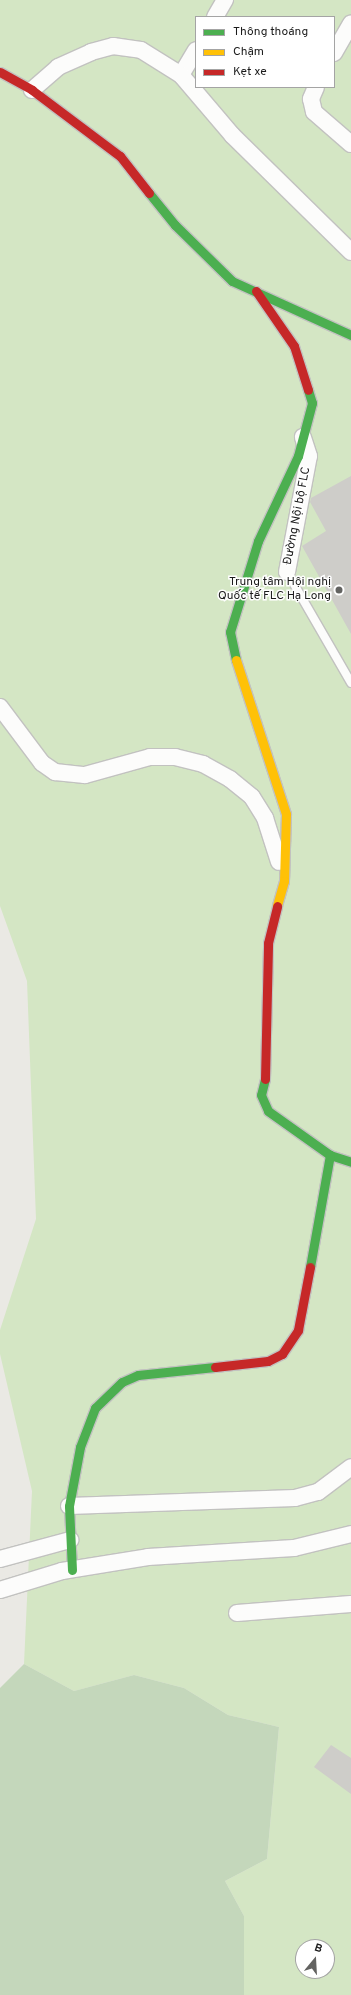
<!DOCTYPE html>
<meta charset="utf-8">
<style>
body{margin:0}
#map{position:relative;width:351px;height:1995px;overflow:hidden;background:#eae9e4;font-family:Overpass,sans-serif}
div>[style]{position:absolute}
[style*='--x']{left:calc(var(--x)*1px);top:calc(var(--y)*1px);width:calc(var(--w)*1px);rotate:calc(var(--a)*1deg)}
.grass>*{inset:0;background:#d4e6c4}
.forest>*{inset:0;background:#c4d7bb}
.building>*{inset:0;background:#cecdc9}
.roads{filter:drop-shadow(1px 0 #c2c2c0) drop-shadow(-1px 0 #c2c2c0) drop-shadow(0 1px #c2c2c0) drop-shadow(0 -1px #c2c2c0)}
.lane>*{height:8px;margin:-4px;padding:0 4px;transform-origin:4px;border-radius:4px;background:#fcfcfb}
.street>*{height:16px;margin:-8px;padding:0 8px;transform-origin:8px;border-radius:8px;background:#fcfcfb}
.fast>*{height:9px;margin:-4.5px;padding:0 4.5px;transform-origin:4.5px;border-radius:4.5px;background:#4caf50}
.slow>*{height:9px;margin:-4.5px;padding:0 4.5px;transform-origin:4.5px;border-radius:4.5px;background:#ffc107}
.jam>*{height:9px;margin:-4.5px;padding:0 4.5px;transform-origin:4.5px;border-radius:4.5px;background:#c62828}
.dots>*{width:11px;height:11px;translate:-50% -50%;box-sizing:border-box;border:2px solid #fff;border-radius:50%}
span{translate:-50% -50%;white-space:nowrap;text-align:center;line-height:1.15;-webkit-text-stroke:3px #fff;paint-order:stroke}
.street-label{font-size:12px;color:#1b1b1b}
.poi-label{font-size:12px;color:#1b1b1b}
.right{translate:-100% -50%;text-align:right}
.legend{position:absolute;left:195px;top:16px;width:140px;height:72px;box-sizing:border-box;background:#fff;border:1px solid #a4a4a4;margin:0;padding:5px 7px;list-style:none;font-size:12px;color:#1b1b1b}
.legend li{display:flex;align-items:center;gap:8px;height:20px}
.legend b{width:20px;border:1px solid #a4a4a4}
.north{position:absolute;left:295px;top:1939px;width:40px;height:40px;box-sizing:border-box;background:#fff;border:1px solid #a4a4a4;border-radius:50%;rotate:18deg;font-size:11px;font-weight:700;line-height:16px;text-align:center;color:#1b1b1b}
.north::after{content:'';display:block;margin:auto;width:14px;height:18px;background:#636361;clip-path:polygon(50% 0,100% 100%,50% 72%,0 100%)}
</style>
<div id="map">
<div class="grass">
<div style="clip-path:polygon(evenodd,0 0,351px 0,351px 1995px,244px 1995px,244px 1916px,225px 1881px,267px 1859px,279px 1727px,228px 1715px,184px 1688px,134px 1675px,74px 1691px,24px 1664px,32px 1491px,0 1354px,0 1330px,36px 1219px,27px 981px,0 906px,0 0,196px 17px,334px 17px,334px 87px,196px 87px,196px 17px,0 0,303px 1947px,327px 1947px,327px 1971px,303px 1971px,303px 1947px)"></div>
</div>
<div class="forest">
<div style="clip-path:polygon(24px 1664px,74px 1691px,134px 1675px,184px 1688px,228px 1715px,279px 1727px,267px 1859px,225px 1881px,244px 1916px,244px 1995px,0 1995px,0 1688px)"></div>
</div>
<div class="building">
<div style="clip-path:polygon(351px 476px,351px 634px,302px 546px,326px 531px,310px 502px,311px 498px)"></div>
<div style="clip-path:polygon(331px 1745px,351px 1758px,351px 1794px,314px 1767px)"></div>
</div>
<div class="roads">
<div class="lane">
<div style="--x:287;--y:572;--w:128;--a:60"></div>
</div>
<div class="street">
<div style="--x:215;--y:17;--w:20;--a:-60"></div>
<div style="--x:334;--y:53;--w:34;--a:-60"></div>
<div style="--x:181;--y:75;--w:29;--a:-59"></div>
<div style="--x:316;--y:87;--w:13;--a:113"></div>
<div style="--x:311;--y:99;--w:13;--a:77"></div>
<div style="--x:314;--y:112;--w:49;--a:40.9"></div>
<div style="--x:32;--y:90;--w:35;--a:-41"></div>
<div style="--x:58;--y:67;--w:36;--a:-24"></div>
<div style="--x:91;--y:52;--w:23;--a:-15"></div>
<div style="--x:113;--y:46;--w:28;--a:8"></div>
<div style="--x:141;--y:50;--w:47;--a:32"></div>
<div style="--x:181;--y:75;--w:79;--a:49.6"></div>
<div style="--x:232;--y:135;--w:167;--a:44.5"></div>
<div style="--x:287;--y:572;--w:118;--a:-79.3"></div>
<div style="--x:309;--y:456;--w:20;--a:-108"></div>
<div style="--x:0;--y:707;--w:70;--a:53.1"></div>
<div style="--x:42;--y:763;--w:16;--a:35"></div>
<div style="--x:55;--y:772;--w:30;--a:6"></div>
<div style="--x:85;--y:775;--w:67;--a:-15.5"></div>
<div style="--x:150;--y:757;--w:25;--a:0"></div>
<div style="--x:175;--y:757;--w:29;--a:14"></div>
<div style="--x:203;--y:764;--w:31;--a:29"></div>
<div style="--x:230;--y:779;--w:28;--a:39"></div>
<div style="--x:252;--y:797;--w:25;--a:58"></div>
<div style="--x:265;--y:818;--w:46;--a:72.3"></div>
<div style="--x:69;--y:1506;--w:226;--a:-2"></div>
<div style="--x:295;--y:1498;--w:24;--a:-15"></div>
<div style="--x:318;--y:1492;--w:41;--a:-37.1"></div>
<div style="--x:0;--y:1559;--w:73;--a:-15.2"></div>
<div style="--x:0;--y:1590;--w:65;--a:-17"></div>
<div style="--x:62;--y:1571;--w:87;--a:-9.2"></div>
<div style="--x:148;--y:1557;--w:146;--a:-3.5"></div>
<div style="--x:294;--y:1548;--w:59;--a:-13.8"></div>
<div style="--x:237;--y:1613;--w:114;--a:-4.5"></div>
</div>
<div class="fast">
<div style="--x:149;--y:193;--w:41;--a:50.9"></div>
<div style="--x:175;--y:225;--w:80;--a:44.5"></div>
<div style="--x:232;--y:281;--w:131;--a:24.4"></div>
<div style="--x:236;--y:660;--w:29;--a:-102"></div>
<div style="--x:230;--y:632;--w:95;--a:-72.9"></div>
<div style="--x:258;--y:541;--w:94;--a:-64.8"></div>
<div style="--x:298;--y:456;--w:55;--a:-75.2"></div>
<div style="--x:312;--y:403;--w:14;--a:-107"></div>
<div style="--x:265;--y:1079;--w:16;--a:104"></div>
<div style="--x:261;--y:1095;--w:17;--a:66"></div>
<div style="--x:268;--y:1111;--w:76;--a:35.4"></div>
<div style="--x:330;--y:1155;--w:22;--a:18"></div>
<div style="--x:310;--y:1267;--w:114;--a:-79.9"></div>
<div style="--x:72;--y:1570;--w:64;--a:-92.7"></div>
<div style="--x:69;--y:1506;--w:60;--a:-79.4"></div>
<div style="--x:80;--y:1447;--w:42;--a:-69"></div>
<div style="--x:95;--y:1408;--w:37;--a:-44"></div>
<div style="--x:122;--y:1382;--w:17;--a:-24"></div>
<div style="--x:138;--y:1375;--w:77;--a:-5.9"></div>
</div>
<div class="slow">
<div style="--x:236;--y:660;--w:162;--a:72"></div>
<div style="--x:286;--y:814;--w:67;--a:91.7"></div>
<div style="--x:284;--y:881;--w:26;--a:106"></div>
</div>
<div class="jam">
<div style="--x:0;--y:72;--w:37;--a:29"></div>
<div style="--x:32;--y:90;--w:110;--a:36.9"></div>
<div style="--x:120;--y:156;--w:47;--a:51.9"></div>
<div style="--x:256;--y:291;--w:67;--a:55.4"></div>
<div style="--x:294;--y:346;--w:46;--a:72.3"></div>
<div style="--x:265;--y:1079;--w:136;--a:-88.7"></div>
<div style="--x:268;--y:943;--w:38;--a:-76"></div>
<div style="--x:215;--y:1367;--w:53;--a:-6.5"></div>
<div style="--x:268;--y:1361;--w:16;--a:-27"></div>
<div style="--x:282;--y:1354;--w:29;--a:-56"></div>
<div style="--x:298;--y:1330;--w:64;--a:-79.2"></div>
</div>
</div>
<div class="dots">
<div style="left:339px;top:590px;background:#636361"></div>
</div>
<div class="street-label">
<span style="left:298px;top:516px;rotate:-79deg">Đường Nội bộ FLC</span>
</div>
<div class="poi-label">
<span class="right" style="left:331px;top:590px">Trung tâm Hội nghị<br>Quốc tế FLC Hạ Long</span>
</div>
<ul class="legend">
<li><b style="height:5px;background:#4caf50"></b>Thông thoáng</li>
<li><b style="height:5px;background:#ffc107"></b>Chậm</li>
<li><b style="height:5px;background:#c62828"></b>Kẹt xe</li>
</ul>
<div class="north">B</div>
</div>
